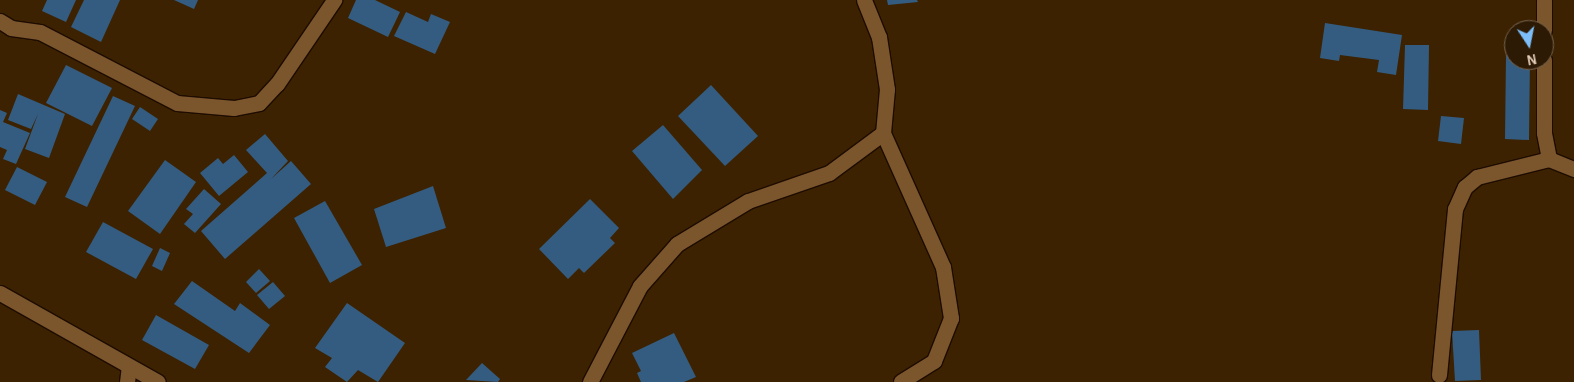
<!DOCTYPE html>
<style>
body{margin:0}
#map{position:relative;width:1574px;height:382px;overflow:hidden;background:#3c2201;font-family:"Alegreya Sans",sans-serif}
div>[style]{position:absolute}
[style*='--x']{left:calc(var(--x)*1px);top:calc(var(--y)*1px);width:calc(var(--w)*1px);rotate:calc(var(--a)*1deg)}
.building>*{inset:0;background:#345c81}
.roads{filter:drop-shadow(1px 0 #1e0c00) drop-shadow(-1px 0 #1e0c00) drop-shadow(0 1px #1e0c00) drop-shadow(0 -1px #1e0c00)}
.minor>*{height:15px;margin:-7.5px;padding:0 7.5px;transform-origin:7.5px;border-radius:7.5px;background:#7b562d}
span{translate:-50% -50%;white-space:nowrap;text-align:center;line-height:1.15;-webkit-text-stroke:4px #2d1a04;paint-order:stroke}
.north{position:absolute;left:1504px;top:20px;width:50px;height:50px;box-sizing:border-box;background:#2d1a04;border:1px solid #77634d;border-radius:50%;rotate:169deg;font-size:14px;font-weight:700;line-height:20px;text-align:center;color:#e6d0bb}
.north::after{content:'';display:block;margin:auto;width:18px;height:22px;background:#7dbef9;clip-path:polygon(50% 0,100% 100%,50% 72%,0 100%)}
</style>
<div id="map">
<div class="building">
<div style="clip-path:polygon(47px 0,76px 0,66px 22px,42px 11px)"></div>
<div style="clip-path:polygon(84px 0,120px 0,101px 42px,71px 27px)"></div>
<div style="clip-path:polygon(174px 0,198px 0,194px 9px)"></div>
<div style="clip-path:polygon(356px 0,375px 0,400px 12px,388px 37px,348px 18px)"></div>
<div style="clip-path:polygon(887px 0,917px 0,918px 2px,888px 5px)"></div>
<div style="clip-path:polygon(406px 12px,428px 22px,431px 14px,450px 22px,435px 54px,394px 36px)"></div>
<div style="clip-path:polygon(1325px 23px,1402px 35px,1396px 75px,1377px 72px,1379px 60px,1340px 55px,1339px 61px,1320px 58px)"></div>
<div style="clip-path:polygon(1405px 45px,1429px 45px,1428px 110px,1403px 109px)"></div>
<div style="clip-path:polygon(1506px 55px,1514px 55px,1514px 60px,1530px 60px,1529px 140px,1505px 139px)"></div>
<div style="clip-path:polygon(66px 65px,112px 88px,92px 126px,46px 103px)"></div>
<div style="clip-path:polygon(711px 85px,758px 136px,725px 166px,678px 116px)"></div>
<div style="clip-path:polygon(18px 94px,65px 114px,49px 158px,25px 149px,38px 114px,31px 129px,8px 120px)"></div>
<div style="clip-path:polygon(113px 96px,135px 106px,87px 207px,65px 197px)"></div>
<div style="clip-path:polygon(140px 107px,158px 119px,150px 131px,132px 119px)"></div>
<div style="clip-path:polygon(0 110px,7px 113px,3px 122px,30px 133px,16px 164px,3px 159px,7px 150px,0 147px)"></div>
<div style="clip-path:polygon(1441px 116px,1464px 118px,1461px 144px,1438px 141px)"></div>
<div style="clip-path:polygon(663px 125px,702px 170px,673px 199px,632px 151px)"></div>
<div style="clip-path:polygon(265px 134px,288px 161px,271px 179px,291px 161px,311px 184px,225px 259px,201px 231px,267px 173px,246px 150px)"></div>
<div style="clip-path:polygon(234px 155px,248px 172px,219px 196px,200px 173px,218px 158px,223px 164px)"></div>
<div style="clip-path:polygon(165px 160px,196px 182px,160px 234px,128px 211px)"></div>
<div style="clip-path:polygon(17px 167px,47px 182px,35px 205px,5px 190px)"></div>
<div style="clip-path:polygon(433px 186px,446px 228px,386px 247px,374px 209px)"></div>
<div style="clip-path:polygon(204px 189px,221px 204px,195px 233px,184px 224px,193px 214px,186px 209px)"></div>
<div style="clip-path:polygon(590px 199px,619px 228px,610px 238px,615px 243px,584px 273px,579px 268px,568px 279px,539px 249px)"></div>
<div style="clip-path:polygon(325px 201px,362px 265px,330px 283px,294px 218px)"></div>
<div style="clip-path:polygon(103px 222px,153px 249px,136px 279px,86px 252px)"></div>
<div style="clip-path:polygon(160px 248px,170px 253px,162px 271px,152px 266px)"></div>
<div style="clip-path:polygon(259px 269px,270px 281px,256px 293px,246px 282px)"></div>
<div style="clip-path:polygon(192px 281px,235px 311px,240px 303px,270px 325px,249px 353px,174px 304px)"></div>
<div style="clip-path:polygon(273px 282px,285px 296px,269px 309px,257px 295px)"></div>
<div style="clip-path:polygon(347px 303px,405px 343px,378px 382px,358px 370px,347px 382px,325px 367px,332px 358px,315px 348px)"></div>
<div style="clip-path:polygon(156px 315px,209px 345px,195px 369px,142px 340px)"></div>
<div style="clip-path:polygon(1479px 330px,1481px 380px,1455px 381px,1452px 331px)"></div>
<div style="clip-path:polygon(674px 333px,696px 377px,684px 382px,641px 382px,637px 373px,641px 371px,632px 353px)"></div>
<div style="clip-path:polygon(482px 363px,500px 379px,498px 382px,466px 380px)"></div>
</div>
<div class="roads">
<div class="minor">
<div style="--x:864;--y:0;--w:40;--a:68"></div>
<div style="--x:879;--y:37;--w:53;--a:81.3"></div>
<div style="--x:887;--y:89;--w:44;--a:95.2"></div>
<div style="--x:883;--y:133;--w:147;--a:65.9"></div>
<div style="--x:943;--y:267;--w:52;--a:81.1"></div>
<div style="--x:951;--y:318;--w:46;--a:111.6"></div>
<div style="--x:934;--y:361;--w:39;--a:148"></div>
<div style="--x:0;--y:21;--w:13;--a:32"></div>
<div style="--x:11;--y:28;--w:29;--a:8"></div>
<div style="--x:40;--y:32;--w:154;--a:27.4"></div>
<div style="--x:177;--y:103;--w:57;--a:5"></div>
<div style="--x:234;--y:108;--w:25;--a:-11"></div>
<div style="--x:259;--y:103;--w:26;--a:-47"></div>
<div style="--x:277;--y:84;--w:102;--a:-55.8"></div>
<div style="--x:1544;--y:30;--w:30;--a:-90"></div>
<div style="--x:1544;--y:60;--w:73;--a:90"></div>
<div style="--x:1544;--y:133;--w:26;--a:79"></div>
<div style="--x:1549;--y:159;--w:27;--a:22"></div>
<div style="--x:0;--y:293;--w:181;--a:29.4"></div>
<div style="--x:1439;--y:375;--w:167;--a:-84.5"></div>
<div style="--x:1455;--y:209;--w:24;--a:-66"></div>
<div style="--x:1465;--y:187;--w:16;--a:-40"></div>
<div style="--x:1477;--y:177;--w:74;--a:-14"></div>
<div style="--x:127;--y:382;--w:16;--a:-83"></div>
<div style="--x:590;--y:382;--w:108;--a:-62.5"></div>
<div style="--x:640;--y:286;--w:56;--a:-48.6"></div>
<div style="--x:677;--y:244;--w:83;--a:-31.2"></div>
<div style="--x:748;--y:201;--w:86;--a:-19.1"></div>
<div style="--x:829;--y:173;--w:67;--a:-36.5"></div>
</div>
</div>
<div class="north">N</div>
</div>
